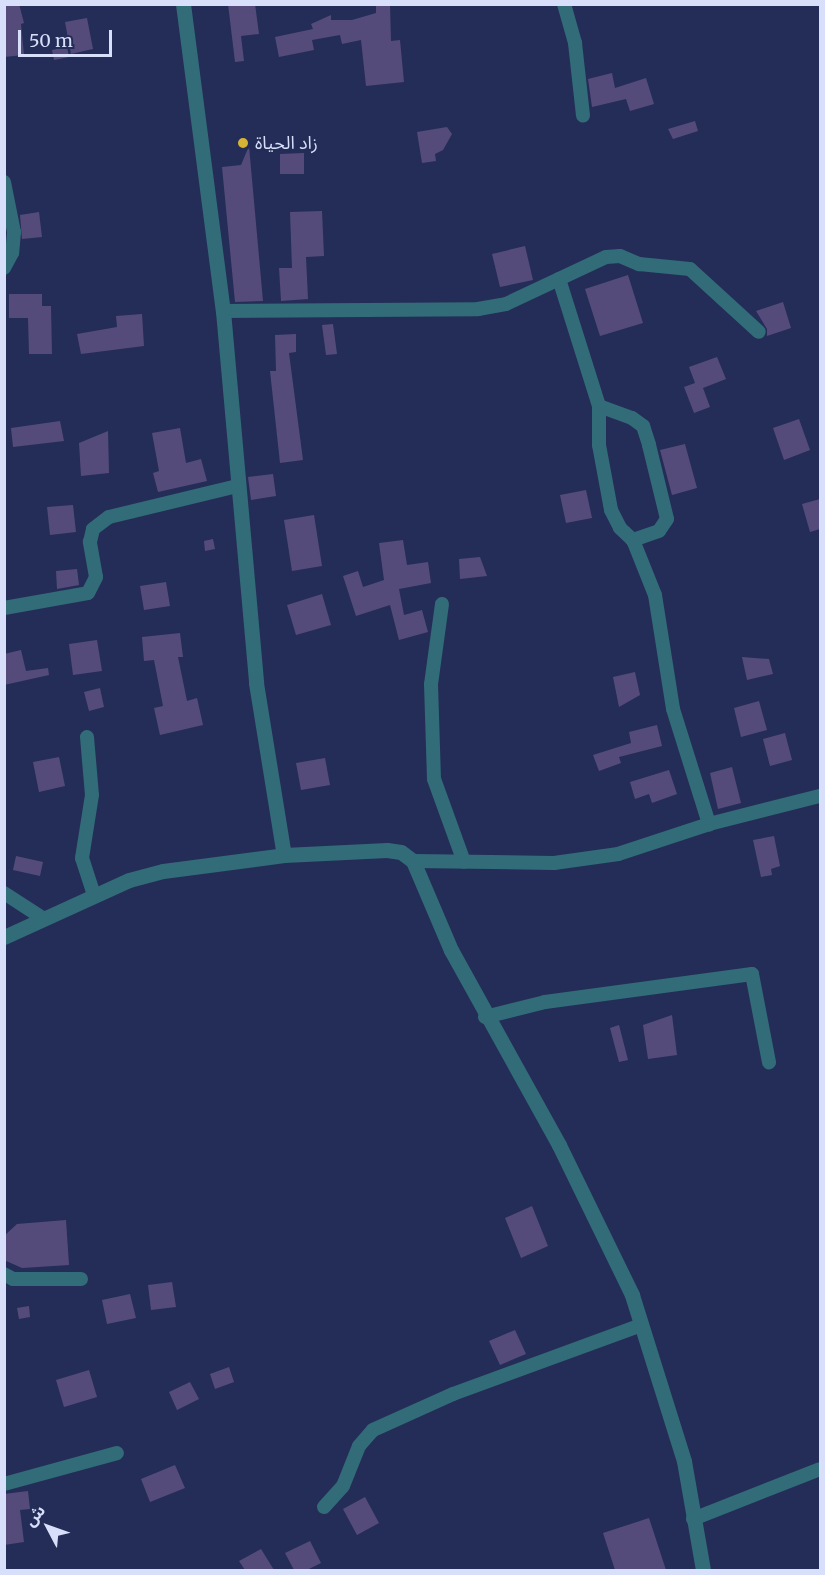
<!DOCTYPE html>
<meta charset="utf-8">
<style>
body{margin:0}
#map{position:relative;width:825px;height:1575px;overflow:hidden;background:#242d57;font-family:Merriweather,"Noto Sans Arabic",serif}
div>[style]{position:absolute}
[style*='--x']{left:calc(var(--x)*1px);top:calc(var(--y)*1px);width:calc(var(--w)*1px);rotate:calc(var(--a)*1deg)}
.building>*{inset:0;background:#554b7a}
.minor>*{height:14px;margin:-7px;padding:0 7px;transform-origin:7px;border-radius:7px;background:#326c78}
.tertiary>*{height:15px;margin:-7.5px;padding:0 7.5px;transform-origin:7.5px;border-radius:7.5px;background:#326c78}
.dots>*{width:16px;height:16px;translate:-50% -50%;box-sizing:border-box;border:3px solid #242d57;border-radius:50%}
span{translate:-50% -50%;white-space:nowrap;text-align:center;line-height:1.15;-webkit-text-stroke:5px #242d57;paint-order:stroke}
.poi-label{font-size:18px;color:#d7dffa}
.left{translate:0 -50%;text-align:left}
.frame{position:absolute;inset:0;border:6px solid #d7dffa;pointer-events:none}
.north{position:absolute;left:18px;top:1497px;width:60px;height:60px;-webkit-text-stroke:4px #242d57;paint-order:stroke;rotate:311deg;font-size:16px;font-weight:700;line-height:24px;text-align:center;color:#d7dffa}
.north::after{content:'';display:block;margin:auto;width:21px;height:27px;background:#d7dffa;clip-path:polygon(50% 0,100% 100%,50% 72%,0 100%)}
.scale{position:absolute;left:18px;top:30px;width:94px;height:27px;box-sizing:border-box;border:3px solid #d7dffa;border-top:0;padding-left:8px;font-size:18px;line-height:21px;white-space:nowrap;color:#d7dffa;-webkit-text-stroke:4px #242d57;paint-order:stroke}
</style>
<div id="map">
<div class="building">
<div style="clip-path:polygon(4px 4px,19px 4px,24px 23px,21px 24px,24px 55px,4px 57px)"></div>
<div style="clip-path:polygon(228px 4px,255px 4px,259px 34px,241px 36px,244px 61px,235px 62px)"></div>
<div style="clip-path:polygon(390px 5px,391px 41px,400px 40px,404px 82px,366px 86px,361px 40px,342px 44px,340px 35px,312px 40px,314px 50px,279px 57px,275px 37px,313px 29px,311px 24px,331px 15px,331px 20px,352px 20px,376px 13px,376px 6px)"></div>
<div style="clip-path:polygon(87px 18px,93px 49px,71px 54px,65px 22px)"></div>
<div style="clip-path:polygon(67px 47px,69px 57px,54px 60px,52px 50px)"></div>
<div style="clip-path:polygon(612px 73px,615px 88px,646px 78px,654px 104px,630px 111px,626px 99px,592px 107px,588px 79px)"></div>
<div style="clip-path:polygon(695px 121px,698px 131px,673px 139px,668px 129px)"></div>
<div style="clip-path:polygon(447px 127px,452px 134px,443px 150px,435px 154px,436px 161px,422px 163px,417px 132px)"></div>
<div style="clip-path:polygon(249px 146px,263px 301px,235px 302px,222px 167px,241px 165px)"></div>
<div style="clip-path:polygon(304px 153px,304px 174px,280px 174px,280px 154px)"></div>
<div style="clip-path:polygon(322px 211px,324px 256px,306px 257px,308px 299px,281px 301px,279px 268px,292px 268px,290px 212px)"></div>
<div style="clip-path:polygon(39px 212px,42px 237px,22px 239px,20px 215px)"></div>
<div style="clip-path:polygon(525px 246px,533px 280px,500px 287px,492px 254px)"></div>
<div style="clip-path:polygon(628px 275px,643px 323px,600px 336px,585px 289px)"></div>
<div style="clip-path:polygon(9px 294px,42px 294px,42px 306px,51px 306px,52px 354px,29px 354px,28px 318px,9px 318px)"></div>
<div style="clip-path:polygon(783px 302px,791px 328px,767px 336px,767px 329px,756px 311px)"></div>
<div style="clip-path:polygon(142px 314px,144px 346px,81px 354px,77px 334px,117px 327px,116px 316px)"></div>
<div style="clip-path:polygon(333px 324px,337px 354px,326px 355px,322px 325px)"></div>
<div style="clip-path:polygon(296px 334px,296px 352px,289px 353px,303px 460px,280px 463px,270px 371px,276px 371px,275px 335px)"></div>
<div style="clip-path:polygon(717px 357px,726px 379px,703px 388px,710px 407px,694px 413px,684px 387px,695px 383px,689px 367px)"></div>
<div style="clip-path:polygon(799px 419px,810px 450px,784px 460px,773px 428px)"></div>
<div style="clip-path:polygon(60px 421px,64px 441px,13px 447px,11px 428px)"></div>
<div style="clip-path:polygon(180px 428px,186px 463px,201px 459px,207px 481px,158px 492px,153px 473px,159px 471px,152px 433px)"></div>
<div style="clip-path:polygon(108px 431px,109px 473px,81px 476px,79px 443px)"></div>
<div style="clip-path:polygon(685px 444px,697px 488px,672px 495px,660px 450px)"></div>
<div style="clip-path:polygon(273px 474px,276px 496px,251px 500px,248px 477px)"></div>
<div style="clip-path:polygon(586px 490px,592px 518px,566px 523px,560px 495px)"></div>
<div style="clip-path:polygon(820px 499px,820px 529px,810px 532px,802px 504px)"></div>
<div style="clip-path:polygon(73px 505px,76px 532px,50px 535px,47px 507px)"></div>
<div style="clip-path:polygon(314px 515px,322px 566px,292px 571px,284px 520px)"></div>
<div style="clip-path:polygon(213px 539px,215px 549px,205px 551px,204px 541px)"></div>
<div style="clip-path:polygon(403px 540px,407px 565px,428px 562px,431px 583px,399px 589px,404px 615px,422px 610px,428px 632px,399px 640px,390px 605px,356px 616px,343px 576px,358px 571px,363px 587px,384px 580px,379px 543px)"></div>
<div style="clip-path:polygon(480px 557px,487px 576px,460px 579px,459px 559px)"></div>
<div style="clip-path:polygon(77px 569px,79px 585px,57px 589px,56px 571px)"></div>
<div style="clip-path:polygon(166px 582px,170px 606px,144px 610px,140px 586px)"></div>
<div style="clip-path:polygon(322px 594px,331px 625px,296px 635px,287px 605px)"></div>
<div style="clip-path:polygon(180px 633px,183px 657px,178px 657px,187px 701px,197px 698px,203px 725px,160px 735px,154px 708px,163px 706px,154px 660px,144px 661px,142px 637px)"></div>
<div style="clip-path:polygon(97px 640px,102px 671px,73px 675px,69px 644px)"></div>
<div style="clip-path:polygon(21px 650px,26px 671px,48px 668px,49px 675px,4px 685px,4px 654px)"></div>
<div style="clip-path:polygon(742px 657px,769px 659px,773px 674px,747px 680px)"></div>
<div style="clip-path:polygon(635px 672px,640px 695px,619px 707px,613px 677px)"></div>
<div style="clip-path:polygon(100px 688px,104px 707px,89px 711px,84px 692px)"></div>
<div style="clip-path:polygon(759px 701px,767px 730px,741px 737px,734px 708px)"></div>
<div style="clip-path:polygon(657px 725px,662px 746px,619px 757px,621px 763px,599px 771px,593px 755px,631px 743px,629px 732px)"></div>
<div style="clip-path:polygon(785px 733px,792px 760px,770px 766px,763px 739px)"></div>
<div style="clip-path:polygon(59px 757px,65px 786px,39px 792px,33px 762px)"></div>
<div style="clip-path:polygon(325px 758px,330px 785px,301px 790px,296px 763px)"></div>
<div style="clip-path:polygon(732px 767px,741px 803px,718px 809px,710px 773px)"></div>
<div style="clip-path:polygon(669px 770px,677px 794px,652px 803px,649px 794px,635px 799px,630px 782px)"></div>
<div style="clip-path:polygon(774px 836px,780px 866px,771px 869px,772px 875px,761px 877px,753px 840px)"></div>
<div style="clip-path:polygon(16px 856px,43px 862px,40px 876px,13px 870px)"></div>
<div style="clip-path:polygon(672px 1015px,677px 1055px,648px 1059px,643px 1025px)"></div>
<div style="clip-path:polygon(619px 1025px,628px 1060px,619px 1062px,610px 1028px)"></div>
<div style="clip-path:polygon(532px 1206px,548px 1246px,521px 1258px,505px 1218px)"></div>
<div style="clip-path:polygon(66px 1220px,69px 1265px,22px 1268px,4px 1260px,4px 1236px,17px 1224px)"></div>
<div style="clip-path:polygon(172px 1282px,176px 1307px,151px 1310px,148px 1285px)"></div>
<div style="clip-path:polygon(130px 1294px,136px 1318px,107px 1324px,102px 1300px)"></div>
<div style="clip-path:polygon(29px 1306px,30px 1317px,19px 1319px,17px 1308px)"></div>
<div style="clip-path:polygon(515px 1330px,526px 1354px,500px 1365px,489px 1341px)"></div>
<div style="clip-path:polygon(229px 1367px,234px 1382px,215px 1389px,210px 1374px)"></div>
<div style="clip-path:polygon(89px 1370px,97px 1397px,64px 1407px,56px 1380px)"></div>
<div style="clip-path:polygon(190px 1382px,199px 1399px,177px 1410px,169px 1392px)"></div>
<div style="clip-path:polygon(175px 1465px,185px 1488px,150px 1502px,141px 1479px)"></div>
<div style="clip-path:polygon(28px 1491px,30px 1509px,20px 1510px,24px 1542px,4px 1545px,4px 1494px)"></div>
<div style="clip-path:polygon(365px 1497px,379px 1523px,357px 1535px,343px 1509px)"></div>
<div style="clip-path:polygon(649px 1518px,666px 1570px,615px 1570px,603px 1533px)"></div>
<div style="clip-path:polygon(310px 1541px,321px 1563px,307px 1570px,294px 1570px,285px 1553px)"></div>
<div style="clip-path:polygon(261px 1549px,274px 1570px,245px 1570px,239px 1561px)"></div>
</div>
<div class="minor">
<div style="--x:564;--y:4;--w:41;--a:74.2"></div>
<div style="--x:575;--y:43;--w:73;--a:83.7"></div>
<div style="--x:4;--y:182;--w:51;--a:78.7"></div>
<div style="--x:14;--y:232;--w:21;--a:95"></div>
<div style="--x:12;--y:253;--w:17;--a:118"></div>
<div style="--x:559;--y:279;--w:133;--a:72.5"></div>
<div style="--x:599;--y:406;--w:39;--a:90"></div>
<div style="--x:599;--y:445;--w:66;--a:79.5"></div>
<div style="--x:611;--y:510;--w:20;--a:63"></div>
<div style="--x:620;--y:528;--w:18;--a:43"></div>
<div style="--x:633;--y:540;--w:59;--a:68.2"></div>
<div style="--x:655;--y:595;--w:115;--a:81"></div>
<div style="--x:673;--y:709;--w:121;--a:72.6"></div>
<div style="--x:223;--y:311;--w:255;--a:-0.4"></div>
<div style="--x:478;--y:309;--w:28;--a:-10"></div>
<div style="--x:506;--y:304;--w:110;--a:-25.2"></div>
<div style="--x:606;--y:257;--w:14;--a:-4"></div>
<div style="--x:620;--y:256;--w:21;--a:23"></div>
<div style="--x:639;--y:264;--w:51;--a:5.6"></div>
<div style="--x:690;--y:269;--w:93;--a:42.4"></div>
<div style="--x:599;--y:406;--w:35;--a:20"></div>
<div style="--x:632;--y:418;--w:14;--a:36"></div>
<div style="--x:643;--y:426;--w:20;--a:72"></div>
<div style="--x:649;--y:445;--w:76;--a:76.3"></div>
<div style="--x:667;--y:519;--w:14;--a:124"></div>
<div style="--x:659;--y:531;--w:28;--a:161"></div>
<div style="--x:442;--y:604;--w:81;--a:97.8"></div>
<div style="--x:431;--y:684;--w:95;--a:88.2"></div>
<div style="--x:434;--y:779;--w:88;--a:70.1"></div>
<div style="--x:4;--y:608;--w:85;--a:-10.1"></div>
<div style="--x:88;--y:593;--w:18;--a:-63"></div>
<div style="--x:96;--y:577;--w:36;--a:-100"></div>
<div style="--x:90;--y:542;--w:13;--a:-77"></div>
<div style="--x:93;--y:529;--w:20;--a:-37"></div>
<div style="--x:109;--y:517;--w:132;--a:-13.6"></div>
<div style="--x:87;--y:737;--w:58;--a:85.1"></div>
<div style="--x:92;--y:795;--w:64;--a:99"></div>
<div style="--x:82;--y:858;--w:39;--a:72"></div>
<div style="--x:413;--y:861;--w:141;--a:0.8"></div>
<div style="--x:554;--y:863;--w:65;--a:-8"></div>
<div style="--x:618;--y:854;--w:96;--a:-18.2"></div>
<div style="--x:709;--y:824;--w:114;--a:-14.2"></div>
<div style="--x:4;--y:893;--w:48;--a:33"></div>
<div style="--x:485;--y:1017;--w:62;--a:-14"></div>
<div style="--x:545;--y:1002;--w:209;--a:-7.7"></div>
<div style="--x:752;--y:974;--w:90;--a:79.1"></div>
<div style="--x:4;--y:1274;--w:10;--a:29"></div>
<div style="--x:13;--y:1279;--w:68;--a:0"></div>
<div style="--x:4;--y:1484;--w:117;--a:-15.3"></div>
<div style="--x:324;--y:1507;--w:28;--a:-48"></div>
<div style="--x:343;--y:1486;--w:43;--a:-68.2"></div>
<div style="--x:359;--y:1446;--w:21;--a:-49"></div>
<div style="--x:373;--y:1430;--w:88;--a:-24.2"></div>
<div style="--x:453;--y:1394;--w:201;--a:-20.1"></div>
<div style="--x:693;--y:1519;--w:136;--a:-21.5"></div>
</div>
<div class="tertiary">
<div style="--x:183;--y:4;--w:310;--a:82.6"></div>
<div style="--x:223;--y:311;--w:373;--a:84.9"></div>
<div style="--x:256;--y:683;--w:174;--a:80.8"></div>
<div style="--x:284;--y:855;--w:103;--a:-2.8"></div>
<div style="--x:387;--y:850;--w:14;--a:8"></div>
<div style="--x:401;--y:852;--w:15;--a:37"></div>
<div style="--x:413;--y:861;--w:97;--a:66.9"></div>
<div style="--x:451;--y:950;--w:223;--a:61"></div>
<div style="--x:559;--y:1145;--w:167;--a:64"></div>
<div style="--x:632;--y:1295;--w:174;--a:72.6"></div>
<div style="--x:684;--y:1461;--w:111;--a:80.1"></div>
<div style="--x:4;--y:937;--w:137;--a:-24.5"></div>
<div style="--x:129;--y:880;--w:35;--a:-15"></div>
<div style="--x:163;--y:871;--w:122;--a:-7.5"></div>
</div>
<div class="dots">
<div style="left:243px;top:143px;background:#d8b434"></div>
</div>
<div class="poi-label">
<span class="left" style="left:255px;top:143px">زاد الحياة</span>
</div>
<div class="frame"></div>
<div class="north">ش</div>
<div class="scale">50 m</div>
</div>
